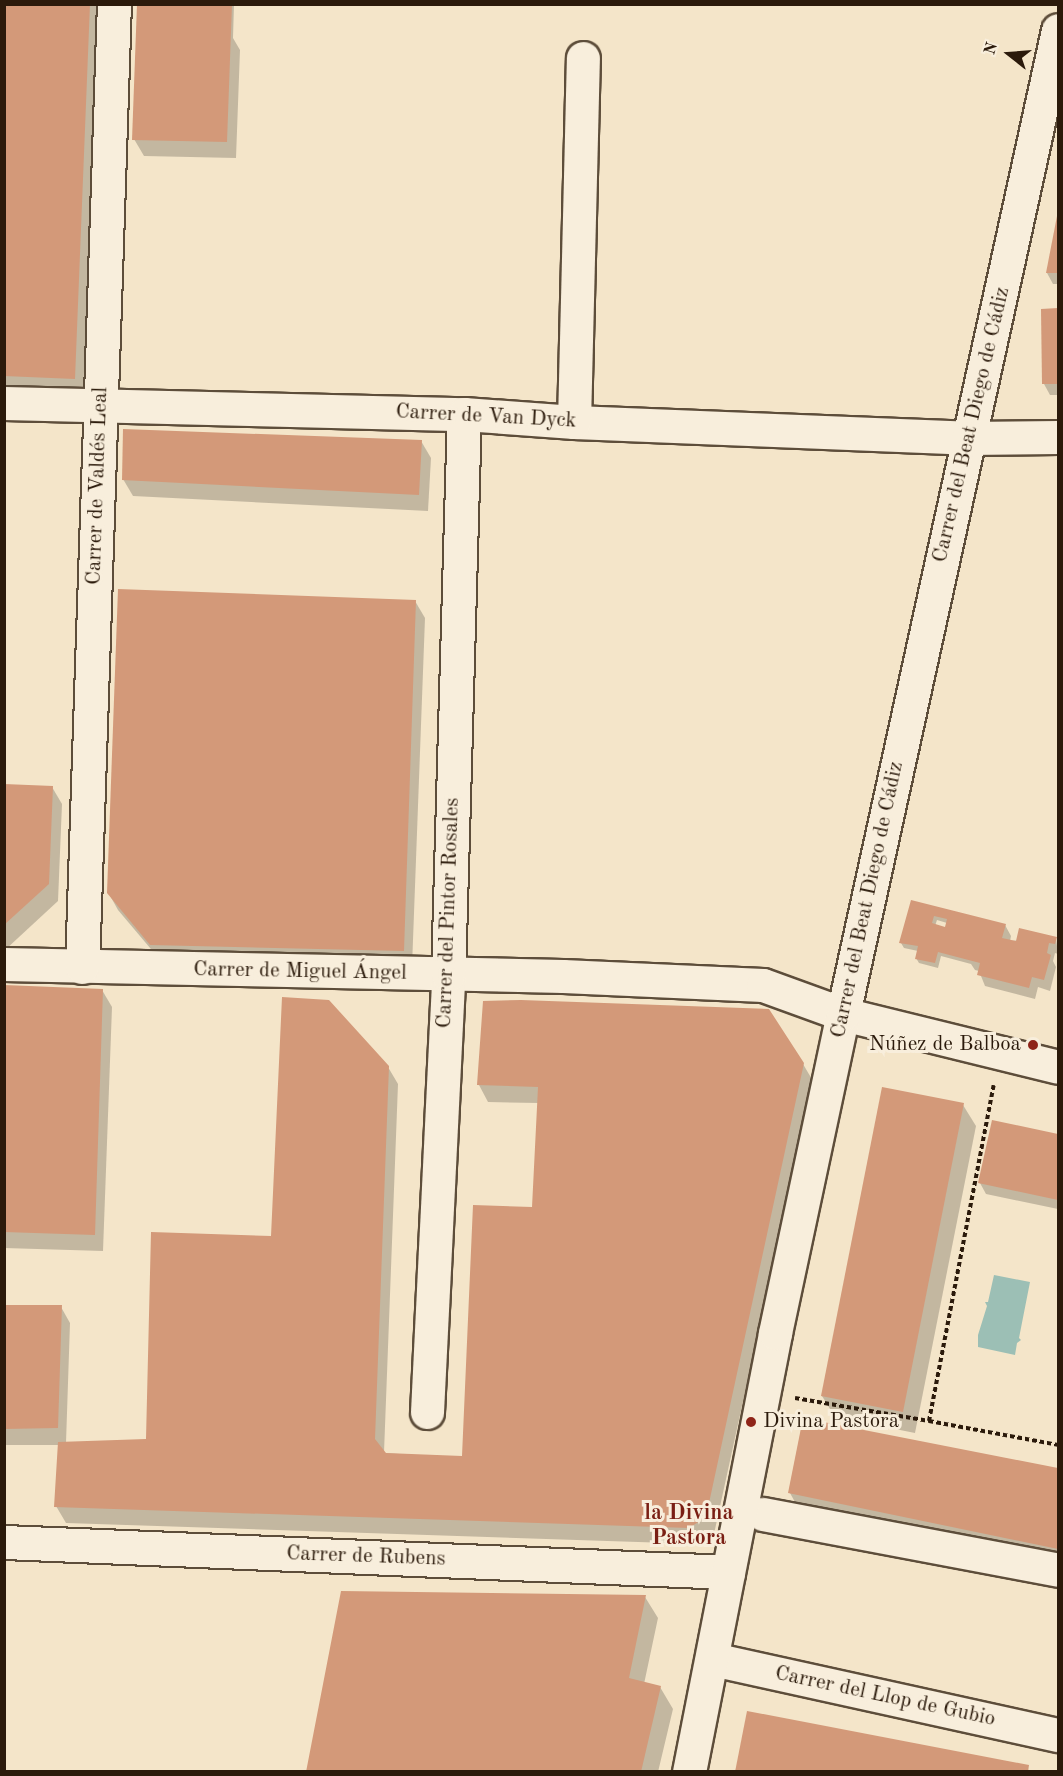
<!DOCTYPE html>
<meta charset="utf-8">
<style>
body{margin:0}
#map{position:relative;width:1063px;height:1776px;overflow:hidden;background:#f4e5c9;font-family:"Old Standard TT",serif}
div>[style]{position:absolute}
[style*='--x']{left:calc(var(--x)*1px);top:calc(var(--y)*1px);width:calc(var(--w)*1px);rotate:calc(var(--a)*1deg)}
.water>*{inset:0;background:#9cbfb5}
.shadow>*{inset:0;background:#0003}
.building>*{inset:0;background:#d39979}
.path>*{height:4px;margin-top:-2px;transform-origin:0;background:repeating-linear-gradient(90deg,#2b1a0b 0 4.5px,transparent 0 7.5px)}
.roads{filter:drop-shadow(2px 0 #5d4d3a) drop-shadow(-2px 0 #5d4d3a) drop-shadow(0 2px #5d4d3a) drop-shadow(0 -2px #5d4d3a)}
.street>*{height:33px;margin:-16.5px;padding:0 16.5px;transform-origin:16.5px;border-radius:16.5px;background:#f8eedc}
.secondary>*{height:33px;margin:-16.5px;padding:0 16.5px;transform-origin:16.5px;border-radius:16.5px;background:#f8eedc}
.dots>*{width:16px;height:16px;translate:-50% -50%;box-sizing:border-box;border:3px solid #f8eedc;border-radius:50%}
span{translate:-50% -50%;white-space:nowrap;text-align:center;line-height:1.15;-webkit-text-stroke:6px #f8eedc;paint-order:stroke}
.street-label{font-size:21px;color:#2b1a0b}
.poi-label{font-size:21px;color:#2b1a0b}
.right{translate:-100% -50%;text-align:right}
.left{translate:0 -50%;text-align:left}
.neighbourhood-label{font-size:22px;color:#7a1f14;font-weight:700}
.frame{position:absolute;inset:0;border:6px solid #2b1a0b;pointer-events:none}
.north{position:absolute;left:979px;top:24px;width:60px;height:60px;-webkit-text-stroke:4px #f8eedc;paint-order:stroke;rotate:287deg;font-size:16px;font-weight:700;line-height:24px;text-align:center;color:#2b1a0b}
.north::after{content:'';display:block;margin:auto;width:21px;height:27px;background:#2b1a0b;clip-path:polygon(50% 0,100% 100%,50% 72%,0 100%)}
</style>
<div id="map">
<div class="water">
<div style="clip-path:polygon(994px 1275px,1030px 1282px,1019px 1338px,1021px 1340px,1017px 1343px,1015px 1355px,978px 1347px,978px 1335px,987px 1306px,985px 1302px,988px 1302px)"></div>
</div>
<div class="shadow">
<div style="clip-path:polygon(4px 4px,100px 4px,83px 395px,4px 392px)"></div>
<div style="clip-path:polygon(139px 4px,234px 4px,233px 38px,240px 50px,236px 158px,144px 156px,134px 139px)"></div>
<div style="clip-path:polygon(1058px 218px,1058px 284px,1053px 284px,1047px 273px)"></div>
<div style="clip-path:polygon(1043px 310px,1058px 310px,1058px 395px,1050px 395px,1044px 384px)"></div>
<div style="clip-path:polygon(421px 441px,431px 458px,428px 511px,133px 496px,123px 479px)"></div>
<div style="clip-path:polygon(415px 601px,425px 618px,412px 967px,161px 961px,118px 910px,108px 892px)"></div>
<div style="clip-path:polygon(4px 786px,52px 787px,62px 804px,58px 901px,5px 950px)"></div>
<div style="clip-path:polygon(evenodd,912px 902px,1005px 925px,1011px 936px,1010px 941px,1056px 938px,1058px 954px,1055px 953px,1053px 961px,1056px 967px,1050px 991px,1038px 987px,1035px 999px,985px 986px,979px 971px,975px 970px,971px 964px,941px 956px,938px 968px,919px 963px,916px 958px,918px 951px,904px 948px,901px 943px,912px 902px,937px 920px,947px 923px,946px 929px,935px 926px,937px 920px)"></div>
<div style="clip-path:polygon(4px 987px,102px 990px,112px 1007px,103px 1251px,4px 1248px)"></div>
<div style="clip-path:polygon(484px 1002px,803px 1064px,813px 1081px,714px 1534px,699px 1544px,66px 1523px,56px 1506px,59px 1445px,4px 1445px,4px 1307px,61px 1307px,70px 1323px,66px 1443px,147px 1440px,273px 1238px,388px 1067px,398px 1084px,384px 1453px,464px 1458px,533px 1208px,539px 1103px,488px 1102px,479px 1085px)"></div>
<div style="clip-path:polygon(963px 1105px,976px 1126px,915px 1433px,835px 1417px,822px 1396px)"></div>
<div style="clip-path:polygon(993px 1122px,1058px 1136px,1058px 1209px,986px 1194px,980px 1183px)"></div>
<div style="clip-path:polygon(804px 1419px,1058px 1470px,1058px 1558px,796px 1504px,790px 1493px)"></div>
<div style="clip-path:polygon(645px 1597px,658px 1618px,644px 1684px,660px 1687px,673px 1709px,658px 1772px,307px 1772px)"></div>
</div>
<div class="building">
<div style="clip-path:polygon(4px 4px,90px 4px,75px 379px,4px 376px)"></div>
<div style="clip-path:polygon(137px 4px,232px 4px,227px 142px,132px 140px)"></div>
<div style="clip-path:polygon(1057px 216px,1058px 273px,1046px 273px)"></div>
<div style="clip-path:polygon(1058px 308px,1058px 384px,1042px 384px,1041px 309px)"></div>
<div style="clip-path:polygon(123px 429px,422px 440px,419px 495px,122px 480px)"></div>
<div style="clip-path:polygon(118px 589px,416px 600px,404px 951px,150px 945px,107px 893px)"></div>
<div style="clip-path:polygon(4px 784px,53px 786px,49px 884px,4px 925px)"></div>
<div style="clip-path:polygon(evenodd,911px 900px,1006px 924px,1002px 938px,1016px 941px,1019px 928px,1057px 937px,1055px 944px,1049px 943px,1047px 953px,1051px 955px,1044px 980px,1032px 977px,1029px 988px,977px 975px,980px 963px,938px 952px,935px 963px,915px 959px,918px 946px,899px 943px,911px 900px,934px 916px,947px 919px,945px 927px,932px 923px,934px 916px)"></div>
<div style="clip-path:polygon(4px 985px,103px 989px,95px 1235px,4px 1232px)"></div>
<div style="clip-path:polygon(282px 997px,329px 1000px,389px 1066px,375px 1439px,386px 1453px,462px 1456px,473px 1205px,532px 1207px,538px 1087px,477px 1085px,483px 1001px,521px 1000px,769px 1009px,804px 1063px,706px 1517px,689px 1528px,54px 1507px,58px 1442px,146px 1439px,151px 1232px,271px 1236px)"></div>
<div style="clip-path:polygon(882px 1087px,964px 1103px,903px 1412px,821px 1396px)"></div>
<div style="clip-path:polygon(992px 1120px,1058px 1134px,1058px 1200px,978px 1183px)"></div>
<div style="clip-path:polygon(4px 1305px,62px 1305px,58px 1428px,4px 1429px)"></div>
<div style="clip-path:polygon(803px 1418px,1058px 1468px,1058px 1549px,788px 1493px)"></div>
<div style="clip-path:polygon(341px 1591px,646px 1595px,629px 1678px,661px 1686px,641px 1772px,306px 1772px)"></div>
<div style="clip-path:polygon(747px 1711px,1029px 1765px,1028px 1772px,735px 1772px)"></div>
</div>
<div class="path">
<div style="--x:795;--y:1398;--w:136;--a:9.7"></div>
<div style="--x:929;--y:1421;--w:342;--a:-79.1"></div>
<div style="--x:929;--y:1421;--w:131;--a:10.5"></div>
</div>
<div class="roads">
<div class="street">
<div style="--x:4;--y:403;--w:460;--a:1.4"></div>
<div style="--x:464;--y:414;--w:110;--a:4.2"></div>
<div style="--x:574;--y:422;--w:394;--a:2.3"></div>
<div style="--x:968;--y:438;--w:90;--a:-0.6"></div>
<div style="--x:574;--y:422;--w:364;--a:-88.6"></div>
<div style="--x:4;--y:964;--w:559;--a:1.23"></div>
<div style="--x:563;--y:976;--w:200;--a:2.6"></div>
<div style="--x:763;--y:985;--w:85;--a:19.9"></div>
<div style="--x:843;--y:1014;--w:221;--a:13.8"></div>
<div style="--x:82;--y:967;--w:964;--a:-88.1"></div>
<div style="--x:427;--y:1412;--w:438;--a:-87.2"></div>
<div style="--x:448;--y:975;--w:561;--a:-88.37"></div>
<div style="--x:763;--y:1514;--w:300;--a:10.7"></div>
<div style="--x:712;--y:1659;--w:354;--a:12.4"></div>
</div>
<div class="secondary">
<div style="--x:4;--y:1542;--w:725;--a:2.37"></div>
<div style="--x:689;--y:1772;--w:447;--a:-78.9"></div>
<div style="--x:775;--y:1333;--w:326;--a:-78"></div>
<div style="--x:843;--y:1014;--w:1007;--a:-77.67"></div>
</div>
</div>
<div class="dots">
<div style="left:1033px;top:1045px;background:#8f2418"></div>
<div style="left:751px;top:1422px;background:#8f2418"></div>
</div>
<div class="street-label">
<span style="left:486px;top:417px;rotate:3deg">Carrer de Van Dyck</span>
<span style="left:972px;top:425px;rotate:-77deg">Carrer del Beat Diego de Cádiz</span>
<span style="left:98px;top:486px;rotate:-88deg">Carrer de Valdés Leal</span>
<span style="left:868px;top:900px;rotate:-78deg">Carrer del Beat Diego de Cádiz</span>
<span style="left:449px;top:913px;rotate:-88deg">Carrer del Pintor Rosales</span>
<span style="left:300px;top:972px;rotate:1deg">Carrer de Miguel Ángel</span>
<span style="left:366px;top:1557px;rotate:2deg">Carrer de Rubens</span>
<span style="left:885px;top:1697px;rotate:12deg">Carrer del Llop de Gubio</span>
</div>
<div class="poi-label">
<span class="right" style="left:1021px;top:1045px">Núñez de Balboa</span>
<span class="left" style="left:763px;top:1422px">Divina Pastora</span>
</div>
<div class="neighbourhood-label">
<span style="left:689px;top:1526px">la Divina<br>Pastora</span>
</div>
<div class="frame"></div>
<div class="north">N</div>
</div>
